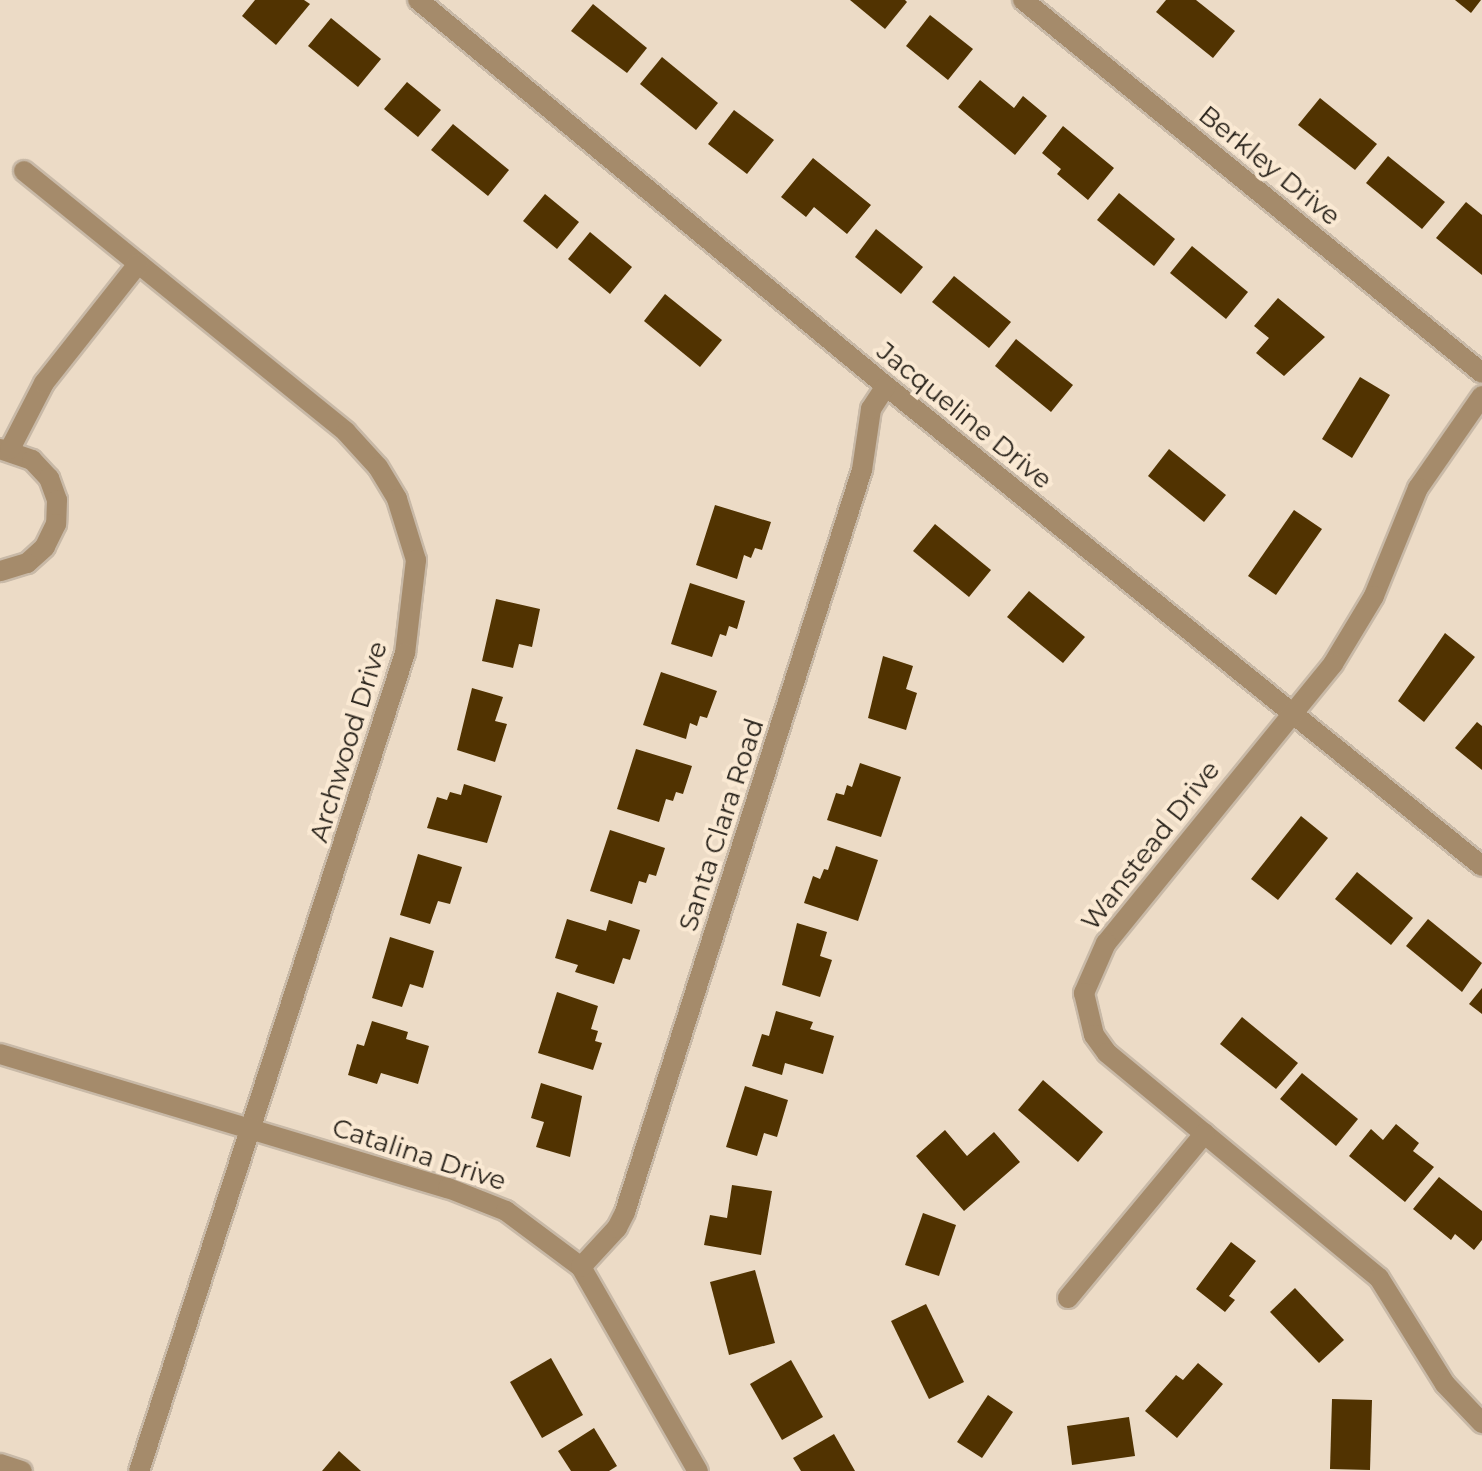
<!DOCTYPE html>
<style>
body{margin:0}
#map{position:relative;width:1482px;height:1471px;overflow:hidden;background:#ecdbc6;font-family:Montserrat,sans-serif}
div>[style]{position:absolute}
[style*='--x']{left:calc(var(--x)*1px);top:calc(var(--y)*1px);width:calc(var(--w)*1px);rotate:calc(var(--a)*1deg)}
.building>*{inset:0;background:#513301}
.roads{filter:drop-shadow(2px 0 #c8b9a7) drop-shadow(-2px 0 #c8b9a7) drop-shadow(0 2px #c8b9a7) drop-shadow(0 -2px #c8b9a7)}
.minor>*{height:20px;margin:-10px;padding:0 10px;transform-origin:10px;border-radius:10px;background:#a58b6b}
span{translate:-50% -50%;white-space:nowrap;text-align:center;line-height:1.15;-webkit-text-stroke:8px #fae9d3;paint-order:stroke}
.street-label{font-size:26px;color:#262018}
</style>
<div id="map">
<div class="building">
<div style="clip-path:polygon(255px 0,304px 0,310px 4px,276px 45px,242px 16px)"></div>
<div style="clip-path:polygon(850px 0,905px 0,907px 2px,885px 29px)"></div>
<div style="clip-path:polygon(1166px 0,1196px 0,1235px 31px,1213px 58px,1156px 12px)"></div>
<div style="clip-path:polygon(1455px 0,1481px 0,1471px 13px)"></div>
<div style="clip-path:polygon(593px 4px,647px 48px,627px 73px,571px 31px)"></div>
<div style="clip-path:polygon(930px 15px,973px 49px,948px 80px,906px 46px)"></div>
<div style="clip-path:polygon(331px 18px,381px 59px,358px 87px,308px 46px)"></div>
<div style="clip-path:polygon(662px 57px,718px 103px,696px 130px,640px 84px)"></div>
<div style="clip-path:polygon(980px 80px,1014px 108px,1023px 96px,1047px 116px,1015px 155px,958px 107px)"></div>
<div style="clip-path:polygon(407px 82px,441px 110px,418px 137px,384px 109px)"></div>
<div style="clip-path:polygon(1320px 98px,1377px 144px,1355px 170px,1298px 125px)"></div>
<div style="clip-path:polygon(734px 110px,774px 140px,747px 174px,708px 144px)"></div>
<div style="clip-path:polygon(453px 124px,509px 170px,488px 196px,431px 150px)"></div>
<div style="clip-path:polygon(1063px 126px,1114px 168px,1088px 200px,1057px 174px,1061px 169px,1042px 153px)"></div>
<div style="clip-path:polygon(1388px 156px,1445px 202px,1422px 229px,1366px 183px)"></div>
<div style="clip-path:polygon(813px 158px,871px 205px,847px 234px,814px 207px,806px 217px,781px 197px)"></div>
<div style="clip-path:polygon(1119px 193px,1175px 239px,1154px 266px,1097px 220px)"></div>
<div style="clip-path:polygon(545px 194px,579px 222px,557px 249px,523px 221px)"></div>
<div style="clip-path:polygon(1466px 202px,1482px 215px,1482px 275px,1436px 238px)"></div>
<div style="clip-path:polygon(876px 229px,923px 267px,901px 294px,855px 257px)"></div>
<div style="clip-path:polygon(590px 232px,632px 267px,610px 294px,568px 259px)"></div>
<div style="clip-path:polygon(1192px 246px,1248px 292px,1226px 319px,1170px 273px)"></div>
<div style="clip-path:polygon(954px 276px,1011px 322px,989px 348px,932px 302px)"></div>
<div style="clip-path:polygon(665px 294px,722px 340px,700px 367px,644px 321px)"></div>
<div style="clip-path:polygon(1278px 298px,1325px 337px,1284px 376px,1256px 353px,1269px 338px,1254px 326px)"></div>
<div style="clip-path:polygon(1016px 339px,1073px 385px,1051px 412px,995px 366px)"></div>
<div style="clip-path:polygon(1360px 377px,1390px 395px,1352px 458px,1322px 439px)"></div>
<div style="clip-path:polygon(1169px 449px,1226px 495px,1204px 522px,1148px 476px)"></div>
<div style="clip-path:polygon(715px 505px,771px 522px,762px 550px,755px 548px,751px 558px,744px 555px,737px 579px,696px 565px)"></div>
<div style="clip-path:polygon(1294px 510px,1322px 529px,1276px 595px,1248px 576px)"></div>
<div style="clip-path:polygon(935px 524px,991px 570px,969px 597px,913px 551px)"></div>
<div style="clip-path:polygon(690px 583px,745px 601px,737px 629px,729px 626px,726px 636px,720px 634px,712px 657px,671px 644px)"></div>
<div style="clip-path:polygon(1029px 591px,1085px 637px,1063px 663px,1007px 617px)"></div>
<div style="clip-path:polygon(496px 599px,540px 609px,532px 647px,519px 644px,513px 668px,482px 661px)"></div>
<div style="clip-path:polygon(1445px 633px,1475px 657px,1424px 722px,1398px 701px)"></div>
<div style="clip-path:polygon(883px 656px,913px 666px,906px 689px,917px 693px,906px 730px,868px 718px)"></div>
<div style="clip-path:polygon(661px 672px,717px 691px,707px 718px,700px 716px,697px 726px,690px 723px,686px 739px,643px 725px)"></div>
<div style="clip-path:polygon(472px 688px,503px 697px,495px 721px,507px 724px,495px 762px,457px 750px)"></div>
<div style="clip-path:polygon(1477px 722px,1482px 726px,1482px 770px,1455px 748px)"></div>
<div style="clip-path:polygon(636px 749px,692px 766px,683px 794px,676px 792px,673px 801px,666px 799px,659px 822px,617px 809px)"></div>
<div style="clip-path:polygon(860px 763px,901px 777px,881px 837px,827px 820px,836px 793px,844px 795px,847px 785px,852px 787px)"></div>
<div style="clip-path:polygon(464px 784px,502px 796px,487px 843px,427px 828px,437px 797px,447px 800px,450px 792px,461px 795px)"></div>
<div style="clip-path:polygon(1301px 816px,1328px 838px,1278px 900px,1251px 879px)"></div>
<div style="clip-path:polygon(610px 830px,665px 848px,656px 876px,649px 874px,646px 883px,639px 881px,632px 904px,590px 891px)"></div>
<div style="clip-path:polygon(836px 846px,878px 860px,858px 921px,804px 903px,813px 876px,820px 879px,824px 869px,828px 870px)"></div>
<div style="clip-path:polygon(418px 854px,462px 867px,450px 904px,438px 901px,430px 924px,400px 915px)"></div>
<div style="clip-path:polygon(1357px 872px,1413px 918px,1391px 945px,1335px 899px)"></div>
<div style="clip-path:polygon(567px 919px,606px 931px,609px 920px,640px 930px,630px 960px,623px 958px,614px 984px,575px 972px,578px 965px,555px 958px)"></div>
<div style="clip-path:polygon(1428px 919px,1482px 963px,1462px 992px,1406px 946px)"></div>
<div style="clip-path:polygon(797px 923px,827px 932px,820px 956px,832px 960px,820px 997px,782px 985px)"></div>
<div style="clip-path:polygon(390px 937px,434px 951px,423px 988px,410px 984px,402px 1007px,372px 998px)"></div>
<div style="clip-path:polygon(1482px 988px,1482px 1014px,1469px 1004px)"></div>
<div style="clip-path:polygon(557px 992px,598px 1006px,591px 1029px,598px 1031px,595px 1041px,602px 1043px,593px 1070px,538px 1053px)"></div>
<div style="clip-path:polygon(776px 1011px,813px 1022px,810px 1029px,834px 1036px,823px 1074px,785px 1063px,782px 1075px,752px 1066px,762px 1034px,769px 1036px)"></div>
<div style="clip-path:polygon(1242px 1017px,1298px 1063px,1276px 1089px,1220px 1044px)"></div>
<div style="clip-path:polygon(372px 1021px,408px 1032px,406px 1039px,429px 1046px,418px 1084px,381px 1073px,377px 1084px,348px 1075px,357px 1044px,364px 1046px)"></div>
<div style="clip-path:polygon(1302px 1073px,1358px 1119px,1336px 1146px,1280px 1099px)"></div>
<div style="clip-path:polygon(1043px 1080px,1103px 1132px,1078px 1162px,1018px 1110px)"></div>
<div style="clip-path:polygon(541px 1083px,582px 1096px,570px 1157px,536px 1147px,544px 1122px,531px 1118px)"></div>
<div style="clip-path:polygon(745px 1086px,788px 1100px,777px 1137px,764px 1133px,757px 1156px,726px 1147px)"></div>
<div style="clip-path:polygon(1396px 1124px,1419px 1143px,1413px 1151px,1434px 1167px,1405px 1202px,1349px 1156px,1371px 1129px,1383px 1140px)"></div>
<div style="clip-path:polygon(945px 1130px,967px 1156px,994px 1132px,1020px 1162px,964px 1211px,916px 1156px)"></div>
<div style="clip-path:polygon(1439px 1177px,1482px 1211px,1482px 1240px,1474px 1250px,1455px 1234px,1451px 1240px,1413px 1209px)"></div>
<div style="clip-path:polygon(732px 1185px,772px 1191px,761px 1255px,704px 1245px,710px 1215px,727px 1218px)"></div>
<div style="clip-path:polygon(923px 1213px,956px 1225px,939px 1276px,905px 1265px)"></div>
<div style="clip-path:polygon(1231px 1242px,1256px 1261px,1229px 1296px,1235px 1300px,1225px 1312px,1196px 1289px)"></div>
<div style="clip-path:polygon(755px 1270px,775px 1343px,729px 1355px,710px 1282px)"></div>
<div style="clip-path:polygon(1295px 1288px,1344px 1340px,1319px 1363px,1270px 1312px)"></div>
<div style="clip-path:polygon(926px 1304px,964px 1382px,929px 1399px,891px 1321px)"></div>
<div style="clip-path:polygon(551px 1358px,583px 1415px,542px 1438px,510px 1382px)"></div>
<div style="clip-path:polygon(791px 1360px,823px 1417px,782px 1440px,750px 1384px)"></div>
<div style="clip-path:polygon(1198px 1363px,1223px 1384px,1177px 1438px,1145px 1411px,1176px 1375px,1183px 1380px)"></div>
<div style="clip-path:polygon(988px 1395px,1013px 1412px,982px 1458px,957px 1442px)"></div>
<div style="clip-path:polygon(1332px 1399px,1372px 1400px,1370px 1470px,1330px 1469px)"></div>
<div style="clip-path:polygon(1129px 1417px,1135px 1456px,1072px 1465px,1067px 1426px)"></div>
<div style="clip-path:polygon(594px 1428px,617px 1466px,609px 1471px,571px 1471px,558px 1451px)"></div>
<div style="clip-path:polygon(834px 1434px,855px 1471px,801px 1471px,793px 1458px)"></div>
<div style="clip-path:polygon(339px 1451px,361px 1471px,322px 1471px)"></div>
</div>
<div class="roads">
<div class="minor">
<div style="--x:418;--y:0;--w:607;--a:39.52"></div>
<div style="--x:886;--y:386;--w:765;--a:38.85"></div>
<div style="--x:1023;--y:0;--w:591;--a:39.1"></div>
<div style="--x:24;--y:171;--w:414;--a:39"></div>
<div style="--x:346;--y:432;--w:47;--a:47.6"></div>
<div style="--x:378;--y:467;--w:37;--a:59"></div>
<div style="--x:397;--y:499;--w:64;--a:72.7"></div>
<div style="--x:416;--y:560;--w:94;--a:96.7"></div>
<div style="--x:405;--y:653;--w:860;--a:108.01"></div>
<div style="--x:1482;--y:396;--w:112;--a:124.8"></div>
<div style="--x:1418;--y:488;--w:117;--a:112.2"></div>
<div style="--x:1374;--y:596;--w:79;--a:121.1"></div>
<div style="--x:1333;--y:664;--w:360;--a:129.1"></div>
<div style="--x:1106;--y:943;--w:55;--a:113.7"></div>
<div style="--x:1084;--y:993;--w:43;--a:76.6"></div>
<div style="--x:1094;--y:1035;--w:22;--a:54"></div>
<div style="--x:1107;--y:1053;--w:353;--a:39.6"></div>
<div style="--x:1379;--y:1278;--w:125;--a:58.1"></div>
<div style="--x:1445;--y:1384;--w:54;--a:46.5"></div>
<div style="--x:0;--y:449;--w:34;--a:19"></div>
<div style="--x:32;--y:460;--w:25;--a:47"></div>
<div style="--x:49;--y:478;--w:23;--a:70"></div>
<div style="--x:57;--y:500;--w:24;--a:92"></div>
<div style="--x:56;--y:524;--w:25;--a:116"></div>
<div style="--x:45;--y:547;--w:24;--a:138"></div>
<div style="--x:27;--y:563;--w:28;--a:163"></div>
<div style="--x:10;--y:449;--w:74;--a:-62.7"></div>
<div style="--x:44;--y:383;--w:152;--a:-51.7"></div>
<div style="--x:0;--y:1054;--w:468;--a:16.7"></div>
<div style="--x:448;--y:1188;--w:62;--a:21.6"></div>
<div style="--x:506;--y:1211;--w:94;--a:36.7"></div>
<div style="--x:581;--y:1267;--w:235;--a:60.2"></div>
<div style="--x:581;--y:1267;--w:53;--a:-47.3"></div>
<div style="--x:617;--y:1228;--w:18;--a:-63"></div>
<div style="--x:625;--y:1212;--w:779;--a:-72.29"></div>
<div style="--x:862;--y:470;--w:62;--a:-81.6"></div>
<div style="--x:871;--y:409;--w:27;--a:-57"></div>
<div style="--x:1068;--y:1298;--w:214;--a:-50.3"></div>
<div style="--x:0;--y:1464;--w:23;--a:18"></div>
</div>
</div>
<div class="street-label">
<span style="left:1269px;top:166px;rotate:39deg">Berkley Drive</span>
<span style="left:964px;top:416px;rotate:39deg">Jacqueline Drive</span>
<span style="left:349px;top:742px;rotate:-73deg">Archwood Drive</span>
<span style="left:722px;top:825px;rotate:-72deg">Santa Clara Road</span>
<span style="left:1151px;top:846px;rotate:-52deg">Wanstead Drive</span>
<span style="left:419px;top:1155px;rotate:18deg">Catalina Drive</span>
</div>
</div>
